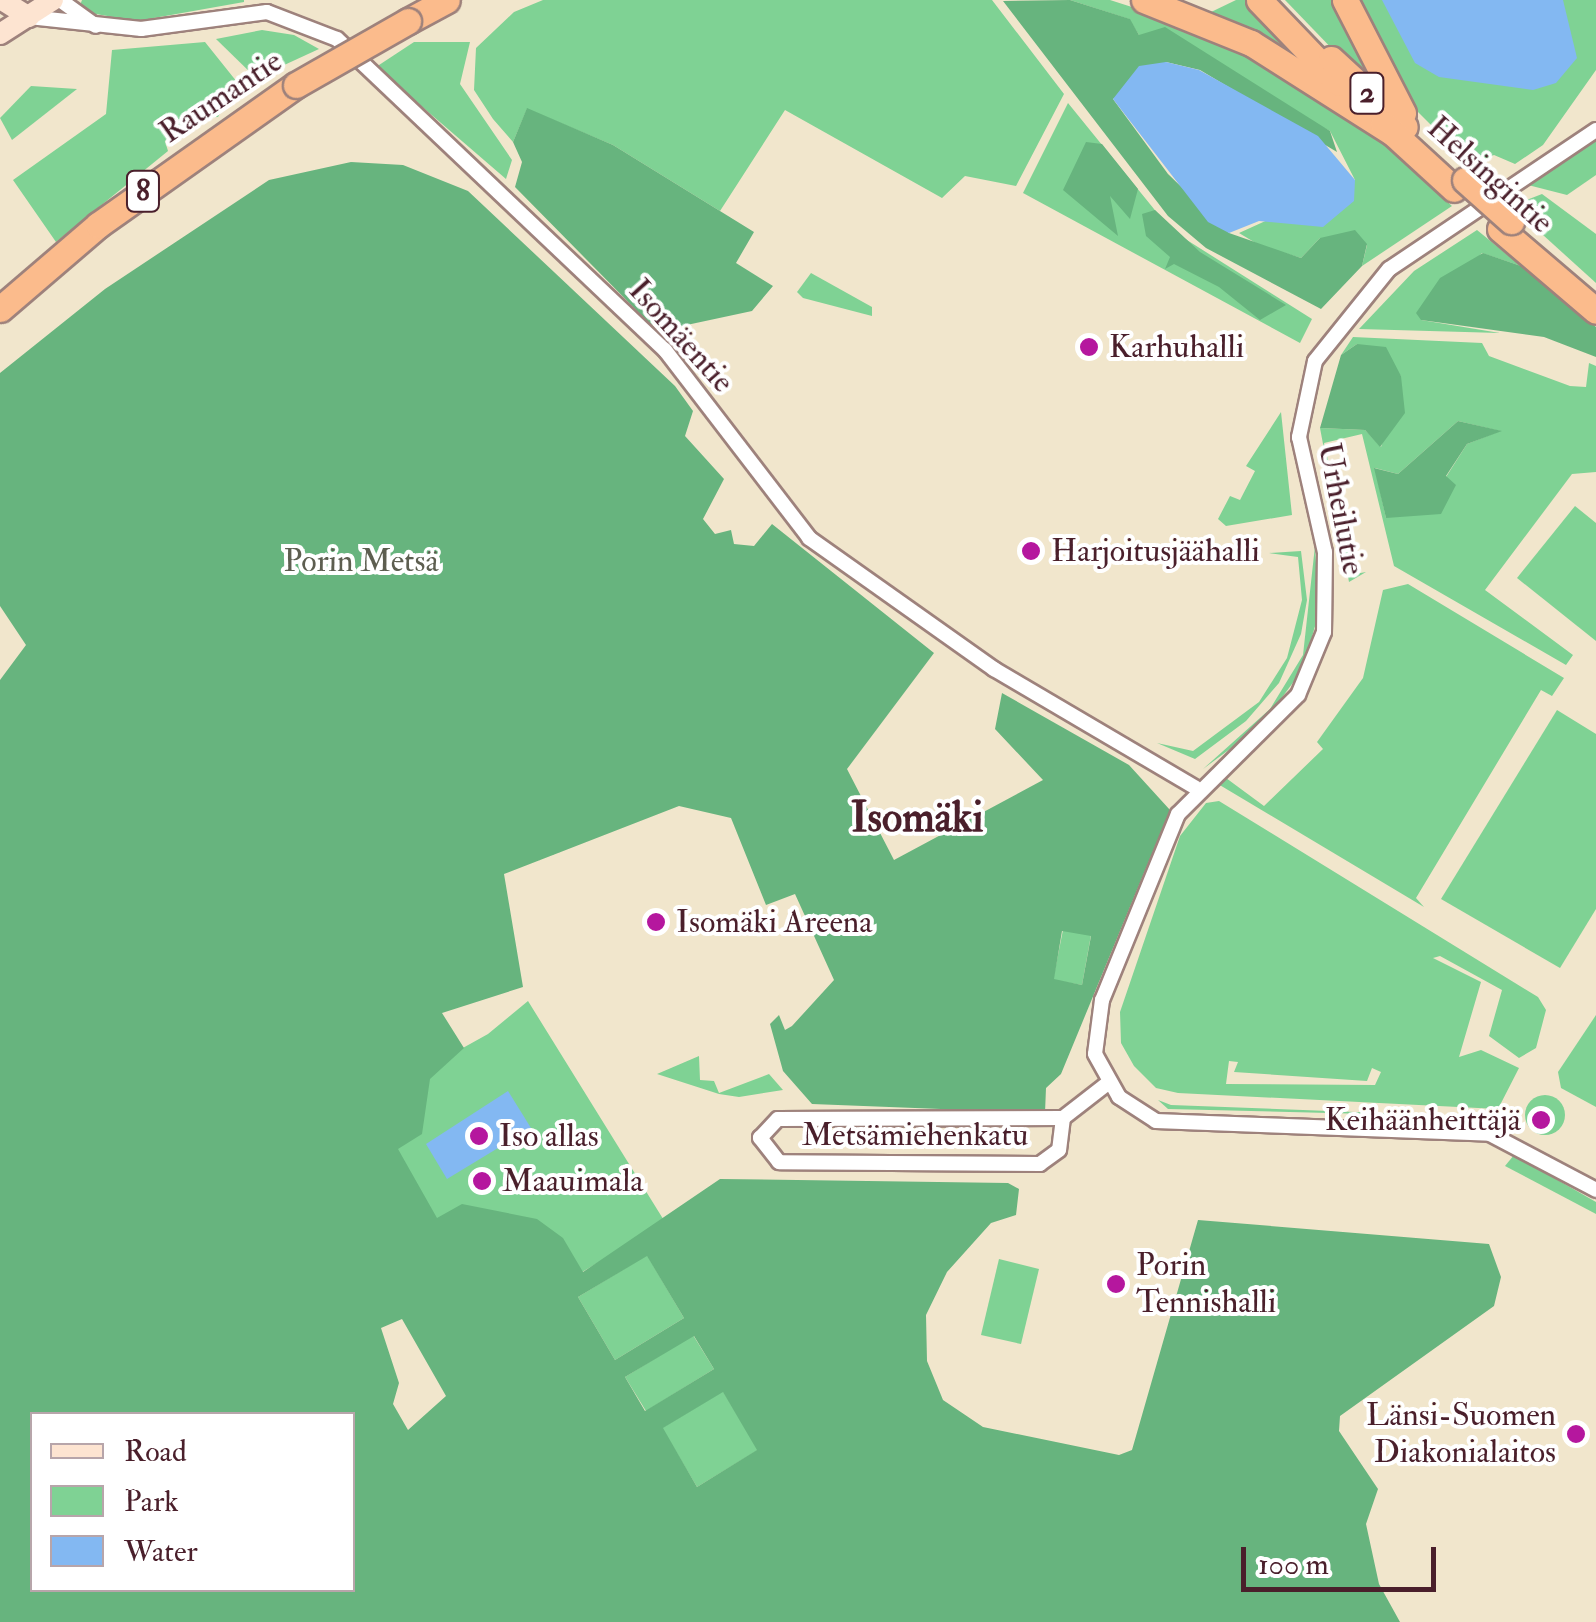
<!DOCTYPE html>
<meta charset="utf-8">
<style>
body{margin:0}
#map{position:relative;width:1596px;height:1622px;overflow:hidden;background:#f1e6cc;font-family:"IM FELL Double Pica",serif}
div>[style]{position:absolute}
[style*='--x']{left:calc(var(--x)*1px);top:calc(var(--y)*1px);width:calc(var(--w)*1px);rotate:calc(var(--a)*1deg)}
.green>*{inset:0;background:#7fd294}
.round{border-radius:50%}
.forest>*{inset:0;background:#67b47e}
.water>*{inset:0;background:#83b8f2}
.roads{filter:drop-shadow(2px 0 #9e827c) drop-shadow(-2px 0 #9e827c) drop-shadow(0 2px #9e827c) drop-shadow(0 -2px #9e827c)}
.street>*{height:14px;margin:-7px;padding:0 7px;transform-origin:7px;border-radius:7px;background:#fff}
.secondary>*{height:20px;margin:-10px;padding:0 10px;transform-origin:10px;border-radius:10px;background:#fde4d1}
.highway>*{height:25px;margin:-12.5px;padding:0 12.5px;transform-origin:12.5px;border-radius:12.5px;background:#fbbb8c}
.bridges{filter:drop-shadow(2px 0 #9e827c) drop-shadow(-2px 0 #9e827c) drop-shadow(0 2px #9e827c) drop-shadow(0 -2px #9e827c)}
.highway-bridge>*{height:25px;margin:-12.5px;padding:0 12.5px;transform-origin:12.5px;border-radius:12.5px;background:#fbbb8c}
.dots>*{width:28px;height:28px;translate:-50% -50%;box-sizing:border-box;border:5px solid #fff;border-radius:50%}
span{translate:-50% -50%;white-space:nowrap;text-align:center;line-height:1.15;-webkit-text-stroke:8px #fff;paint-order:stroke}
.shield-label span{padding:2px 8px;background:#fff;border:2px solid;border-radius:8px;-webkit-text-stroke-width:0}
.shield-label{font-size:30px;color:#4a1f2b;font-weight:700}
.street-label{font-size:32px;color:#4a1f2b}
.poi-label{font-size:32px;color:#4a1f2b}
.left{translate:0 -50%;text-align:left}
.right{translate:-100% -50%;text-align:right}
.park-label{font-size:32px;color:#5d5e50}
.district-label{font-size:42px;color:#4a1f2b;font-weight:700}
.legend{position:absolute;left:30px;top:1412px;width:325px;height:180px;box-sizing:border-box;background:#fff;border:2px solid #b7a5aa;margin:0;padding:12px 18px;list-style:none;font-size:30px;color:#4a1f2b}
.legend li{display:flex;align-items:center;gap:20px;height:50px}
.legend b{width:50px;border:2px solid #b7a5aa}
.scale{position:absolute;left:1241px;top:1547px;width:195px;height:45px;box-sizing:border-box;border:5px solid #4a1f2b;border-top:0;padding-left:12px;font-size:30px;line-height:35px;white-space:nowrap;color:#4a1f2b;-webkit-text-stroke:8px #fff;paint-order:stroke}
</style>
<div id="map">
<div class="green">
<div style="clip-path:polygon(82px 0,244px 0,244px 2px,137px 21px,78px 11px)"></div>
<div style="clip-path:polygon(543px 0,992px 0,1064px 94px,1016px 186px,965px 176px,942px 198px,785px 110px,720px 211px,613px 145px,527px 109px,513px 142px,493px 119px,474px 90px,476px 48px,514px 12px)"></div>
<div style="clip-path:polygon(1070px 0,1110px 0,1213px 33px,1358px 121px,1452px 206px,1362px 266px,1367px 245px,1320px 238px,1301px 258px,1259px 245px,1239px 233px,1355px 180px,1330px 131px,1139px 35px,1129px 19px)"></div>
<div style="clip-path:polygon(1236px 0,1248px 0,1321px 76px,1209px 13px)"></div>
<div style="clip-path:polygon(1285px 0,1336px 0,1375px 86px,1339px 56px)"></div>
<div style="clip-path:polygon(1352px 0,1596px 0,1596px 70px,1543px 145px,1515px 164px,1494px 155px,1471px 165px,1404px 98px)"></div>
<div style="clip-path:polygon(262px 30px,294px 35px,319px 49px,256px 78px,216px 39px)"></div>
<div style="clip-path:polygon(205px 42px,237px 82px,218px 117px,197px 118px,165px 141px,168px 151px,56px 242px,13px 180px,106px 114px,112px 50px)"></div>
<div style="clip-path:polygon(414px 42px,470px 42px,460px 84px,512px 160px,506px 179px,376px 67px)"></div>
<div style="clip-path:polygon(31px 86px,77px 89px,12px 140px,0 118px)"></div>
<div style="clip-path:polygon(1068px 103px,1171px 230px,1312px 319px,1300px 343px,1023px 193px)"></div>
<div style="clip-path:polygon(1596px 140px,1596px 175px,1567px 195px,1528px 185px)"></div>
<div style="clip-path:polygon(1542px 194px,1596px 234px,1596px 283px,1511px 206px)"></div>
<div style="clip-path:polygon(1477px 230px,1521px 266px,1482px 253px,1421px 320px,1500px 333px,1359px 329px,1414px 271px)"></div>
<div style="clip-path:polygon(811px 273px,872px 307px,872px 316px,803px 298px,797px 292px)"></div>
<div style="clip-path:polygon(evenodd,1353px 337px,1482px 343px,1489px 356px,1570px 386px,1586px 387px,1589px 363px,1596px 366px,1596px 472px,1572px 474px,1485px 590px,1573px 655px,1566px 665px,1394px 566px,1362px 434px,1324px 443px,1355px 574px,1366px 572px,1349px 582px,1320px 428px,1365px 430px,1381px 447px,1401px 386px,1401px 376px,1357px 344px,1341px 355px,1353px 337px,1458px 421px,1500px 431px,1467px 444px,1446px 477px,1386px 518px,1375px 468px,1398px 474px,1458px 421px)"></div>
<div style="clip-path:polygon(1281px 412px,1292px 515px,1226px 526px,1218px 519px,1230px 496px,1240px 500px,1255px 471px,1246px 466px)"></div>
<div style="clip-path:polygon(1575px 506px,1596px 523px,1596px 641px,1517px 578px)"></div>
<div style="clip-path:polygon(1315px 546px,1319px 612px,1303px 669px,1261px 726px,1203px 769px,1270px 709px,1303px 655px)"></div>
<div style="clip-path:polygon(1301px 551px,1307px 600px,1301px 634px,1279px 683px,1246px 721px,1195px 759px,1157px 743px,1193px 751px,1259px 702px,1287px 658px,1302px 600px,1298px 557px,1269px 553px)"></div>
<div style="clip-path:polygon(1408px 584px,1564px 678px,1552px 696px,1541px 690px,1416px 898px,1424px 907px,1218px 784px,1226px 778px,1264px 806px,1323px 749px,1317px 742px,1363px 678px,1383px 590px)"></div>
<div style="clip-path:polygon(1557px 710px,1596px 734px,1596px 909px,1560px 968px,1441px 899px)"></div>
<div style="clip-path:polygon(evenodd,1219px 801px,1538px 997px,1546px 1010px,1536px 1048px,1519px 1058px,1489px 1036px,1502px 990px,1440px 956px,1433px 958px,1481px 982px,1459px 1057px,1481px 1050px,1519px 1068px,1498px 1109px,1178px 1093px,1156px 1088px,1134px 1066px,1121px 1043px,1120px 1012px,1180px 836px,1206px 803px,1219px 801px,1229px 1061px,1238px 1062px,1234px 1072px,1367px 1081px,1372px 1068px,1381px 1072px,1375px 1085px,1226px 1084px,1229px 1061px)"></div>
<div style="clip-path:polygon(1063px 930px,1091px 935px,1082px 985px,1053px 980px)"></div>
<div style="clip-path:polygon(528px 1001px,665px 1222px,430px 1364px,299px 1139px,488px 1034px)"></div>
<div style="clip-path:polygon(1596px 1015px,1596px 1107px,1561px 1088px,1558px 1072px)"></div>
<div style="clip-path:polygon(699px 1056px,700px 1080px,714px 1081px,719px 1093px,769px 1074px,783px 1090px,739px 1097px,719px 1094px,657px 1074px)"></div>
<div class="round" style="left:1525px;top:1095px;width:40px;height:40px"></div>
<div style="clip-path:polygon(1158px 1100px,1171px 1105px,1487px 1117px,1168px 1109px)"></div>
<div style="clip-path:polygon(1514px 1155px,1596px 1202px,1596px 1214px,1505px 1166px)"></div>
<div style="clip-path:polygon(647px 1255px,684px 1318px,615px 1360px,578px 1297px)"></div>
<div style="clip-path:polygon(999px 1259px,1039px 1269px,1021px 1344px,981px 1335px)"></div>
<div style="clip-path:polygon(693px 1335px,714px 1369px,646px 1411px,625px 1377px)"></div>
<div style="clip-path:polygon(723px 1391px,758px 1450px,697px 1487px,662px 1428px)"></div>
</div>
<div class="forest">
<div style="clip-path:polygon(1070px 0,1130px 19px,1139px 35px,1165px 27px,1330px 131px,1337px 152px,1200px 70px,1166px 62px,1113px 99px,1168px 174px,1229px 233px,1301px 258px,1320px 238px,1355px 230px,1367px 244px,1362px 266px,1321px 309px,1206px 248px,1168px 216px,1003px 1px)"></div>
<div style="clip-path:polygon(527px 108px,613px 145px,754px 232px,736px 263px,773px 286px,752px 311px,668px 329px,650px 324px,515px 187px,522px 162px,513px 142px)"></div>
<div style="clip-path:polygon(1086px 142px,1102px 144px,1138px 189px,1130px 219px,1110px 196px,1118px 236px,1063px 190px)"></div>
<div style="clip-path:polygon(evenodd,351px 162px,403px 165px,468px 191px,675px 386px,693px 411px,685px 436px,724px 479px,703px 519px,715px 534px,731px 530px,734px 544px,754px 546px,772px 524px,934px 653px,847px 769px,894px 860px,1043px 780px,995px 729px,1002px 693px,1129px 765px,1170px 810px,1061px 1074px,1046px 1088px,1045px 1113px,812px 1104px,783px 1071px,770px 1024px,779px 1015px,785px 1030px,792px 1026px,834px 980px,795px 894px,766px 905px,731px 818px,679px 806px,504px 874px,523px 987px,442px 1013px,464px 1048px,430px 1079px,422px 1134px,398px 1149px,437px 1218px,462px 1204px,537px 1219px,563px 1238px,583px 1272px,720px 1179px,1008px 1183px,1019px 1189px,1016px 1215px,991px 1223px,947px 1272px,926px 1315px,927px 1361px,943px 1400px,983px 1427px,1119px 1455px,1132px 1450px,1198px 1220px,1489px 1244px,1501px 1277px,1494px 1306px,1340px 1416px,1339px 1431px,1378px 1489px,1366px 1524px,1379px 1584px,1400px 1622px,0 1622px,0 680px,26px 645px,0 606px,0 373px,105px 289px,269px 180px,351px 162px,1062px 931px,1091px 936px,1082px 985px,1054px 979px,1062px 931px,351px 162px,647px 1256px,684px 1318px,615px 1360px,578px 1297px,647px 1256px,351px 162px,402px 1319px,446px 1396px,408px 1430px,393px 1404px,399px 1383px,381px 1328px,402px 1319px,351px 162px,694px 1336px,714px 1369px,645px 1411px,625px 1377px,694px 1336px,351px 162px,723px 1392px,757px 1450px,697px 1487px,663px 1428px,723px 1392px,351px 162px,32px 1414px,352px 1414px,352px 1590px,32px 1590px,32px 1414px)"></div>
<div style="clip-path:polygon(1155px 210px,1200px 252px,1286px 305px,1260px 320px,1219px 287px,1174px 264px,1165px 269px,1170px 257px,1146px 236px,1142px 214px)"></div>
<div style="clip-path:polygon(1483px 253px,1521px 266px,1596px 327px,1596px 357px,1544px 337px,1421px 320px,1416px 313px,1440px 278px)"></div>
<div style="clip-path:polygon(1357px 344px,1386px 347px,1401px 376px,1405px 413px,1380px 447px,1365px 430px,1320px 428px,1341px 355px)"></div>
<div style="clip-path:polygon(1458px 421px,1502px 431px,1467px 444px,1446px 476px,1456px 485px,1441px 514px,1386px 518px,1374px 468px,1398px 474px)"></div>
</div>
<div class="water">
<div style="clip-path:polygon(1382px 0,1563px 0,1577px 58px,1556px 83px,1533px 90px,1439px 77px,1415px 63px)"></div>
<div style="clip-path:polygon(1166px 62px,1199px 70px,1318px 136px,1355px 180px,1354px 201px,1323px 227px,1259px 221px,1229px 233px,1208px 222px,1113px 99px,1139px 66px)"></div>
<div style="clip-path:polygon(508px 1091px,531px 1128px,447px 1179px,426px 1144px)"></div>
</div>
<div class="roads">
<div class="street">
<div style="--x:60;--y:0;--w:44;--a:35.8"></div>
<div style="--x:29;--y:17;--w:113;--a:6.1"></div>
<div style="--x:141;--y:29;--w:127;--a:-7.7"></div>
<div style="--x:267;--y:12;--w:75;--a:21.1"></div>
<div style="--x:337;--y:39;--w:452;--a:43.5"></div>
<div style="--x:665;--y:350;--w:237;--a:52.5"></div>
<div style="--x:809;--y:538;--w:227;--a:35.3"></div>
<div style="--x:994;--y:669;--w:234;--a:30.5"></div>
<div style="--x:1596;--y:130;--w:249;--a:146.1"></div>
<div style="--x:1389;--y:269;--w:118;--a:128.8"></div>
<div style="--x:1315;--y:361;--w:78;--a:101.9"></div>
<div style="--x:1299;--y:437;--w:118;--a:77.3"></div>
<div style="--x:1325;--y:552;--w:80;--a:90.7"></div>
<div style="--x:1324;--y:632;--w:68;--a:112.4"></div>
<div style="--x:1298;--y:695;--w:169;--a:135.2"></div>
<div style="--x:1178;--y:814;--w:201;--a:112.2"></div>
<div style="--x:1102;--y:1000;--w:54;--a:97.4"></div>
<div style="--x:1095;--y:1054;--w:49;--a:60.8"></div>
<div style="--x:1119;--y:1097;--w:44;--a:33"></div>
<div style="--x:1156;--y:1121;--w:334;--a:2.2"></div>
<div style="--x:1490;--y:1134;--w:120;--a:27.8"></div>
<div style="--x:1063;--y:1118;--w:32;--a:97"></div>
<div style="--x:1059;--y:1150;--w:24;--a:144"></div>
<div style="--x:1040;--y:1164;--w:261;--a:-179.6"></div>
<div style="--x:779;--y:1162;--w:31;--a:-128"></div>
<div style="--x:760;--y:1138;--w:26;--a:-47"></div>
<div style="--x:778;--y:1119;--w:285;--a:-0.2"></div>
<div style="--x:1063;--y:1118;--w:57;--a:-37.9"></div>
</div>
<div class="secondary">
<div style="--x:2;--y:0;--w:32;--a:32"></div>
<div style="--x:0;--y:34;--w:63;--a:-32.7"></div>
</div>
<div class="highway">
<div style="--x:1144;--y:0;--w:115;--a:21.9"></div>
<div style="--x:1251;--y:43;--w:172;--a:32.4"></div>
<div style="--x:1259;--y:0;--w:115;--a:46.1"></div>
<div style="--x:1345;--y:0;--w:127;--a:62.8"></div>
<div style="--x:408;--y:21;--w:44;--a:-28.3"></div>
<div style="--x:1331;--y:59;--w:100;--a:42.6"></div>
<div style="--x:1383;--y:124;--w:96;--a:42.5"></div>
<div style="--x:1500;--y:229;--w:126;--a:40.5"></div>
<div style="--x:0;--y:309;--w:129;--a:-40.6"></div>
<div style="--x:98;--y:225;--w:242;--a:-35.3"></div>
</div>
</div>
<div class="bridges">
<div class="highway-bridge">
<div style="--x:296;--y:85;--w:129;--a:-29.7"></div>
<div style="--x:1465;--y:180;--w:62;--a:41.7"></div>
</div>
</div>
<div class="dots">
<div style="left:1089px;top:347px;background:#b5179e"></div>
<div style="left:1031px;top:551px;background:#b5179e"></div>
<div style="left:656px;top:922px;background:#b5179e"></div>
<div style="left:1541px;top:1120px;background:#b5179e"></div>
<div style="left:479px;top:1136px;background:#b5179e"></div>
<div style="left:482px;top:1181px;background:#b5179e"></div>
<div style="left:1116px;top:1284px;background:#b5179e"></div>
<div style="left:1576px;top:1434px;background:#b5179e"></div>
</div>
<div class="shield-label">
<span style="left:1367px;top:93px">2</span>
<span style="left:143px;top:191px">8</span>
</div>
<div class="street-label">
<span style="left:221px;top:97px;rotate:-34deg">Raumantie</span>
<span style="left:1490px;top:175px;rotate:42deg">Helsingintie</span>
<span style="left:681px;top:336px;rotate:48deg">Isomäentie</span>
<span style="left:1341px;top:509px;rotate:79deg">Urheilutie</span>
<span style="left:915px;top:1135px">Metsämiehenkatu</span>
</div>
<div class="poi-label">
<span class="left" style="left:1109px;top:347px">Karhuhalli</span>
<span class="left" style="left:1051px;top:551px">Harjoitusjäähalli</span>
<span class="left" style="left:676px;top:922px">Isomäki Areena</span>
<span class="right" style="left:1521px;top:1120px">Keihäänheittäjä</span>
<span class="left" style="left:499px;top:1136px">Iso allas</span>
<span class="left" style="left:502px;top:1181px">Maauimala</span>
<span class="left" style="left:1136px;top:1284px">Porin<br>Tennishalli</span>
<span class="right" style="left:1556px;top:1434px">Länsi-Suomen<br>Diakonialaitos</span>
</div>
<div class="park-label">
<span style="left:361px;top:561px">Porin Metsä</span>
</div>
<div class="district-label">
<span style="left:917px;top:818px">Isomäki</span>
</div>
<ul class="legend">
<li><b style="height:12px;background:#fde4d1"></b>Road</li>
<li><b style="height:28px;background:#7fd294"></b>Park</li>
<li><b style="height:28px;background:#83b8f2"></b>Water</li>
</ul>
<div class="scale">100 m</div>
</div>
